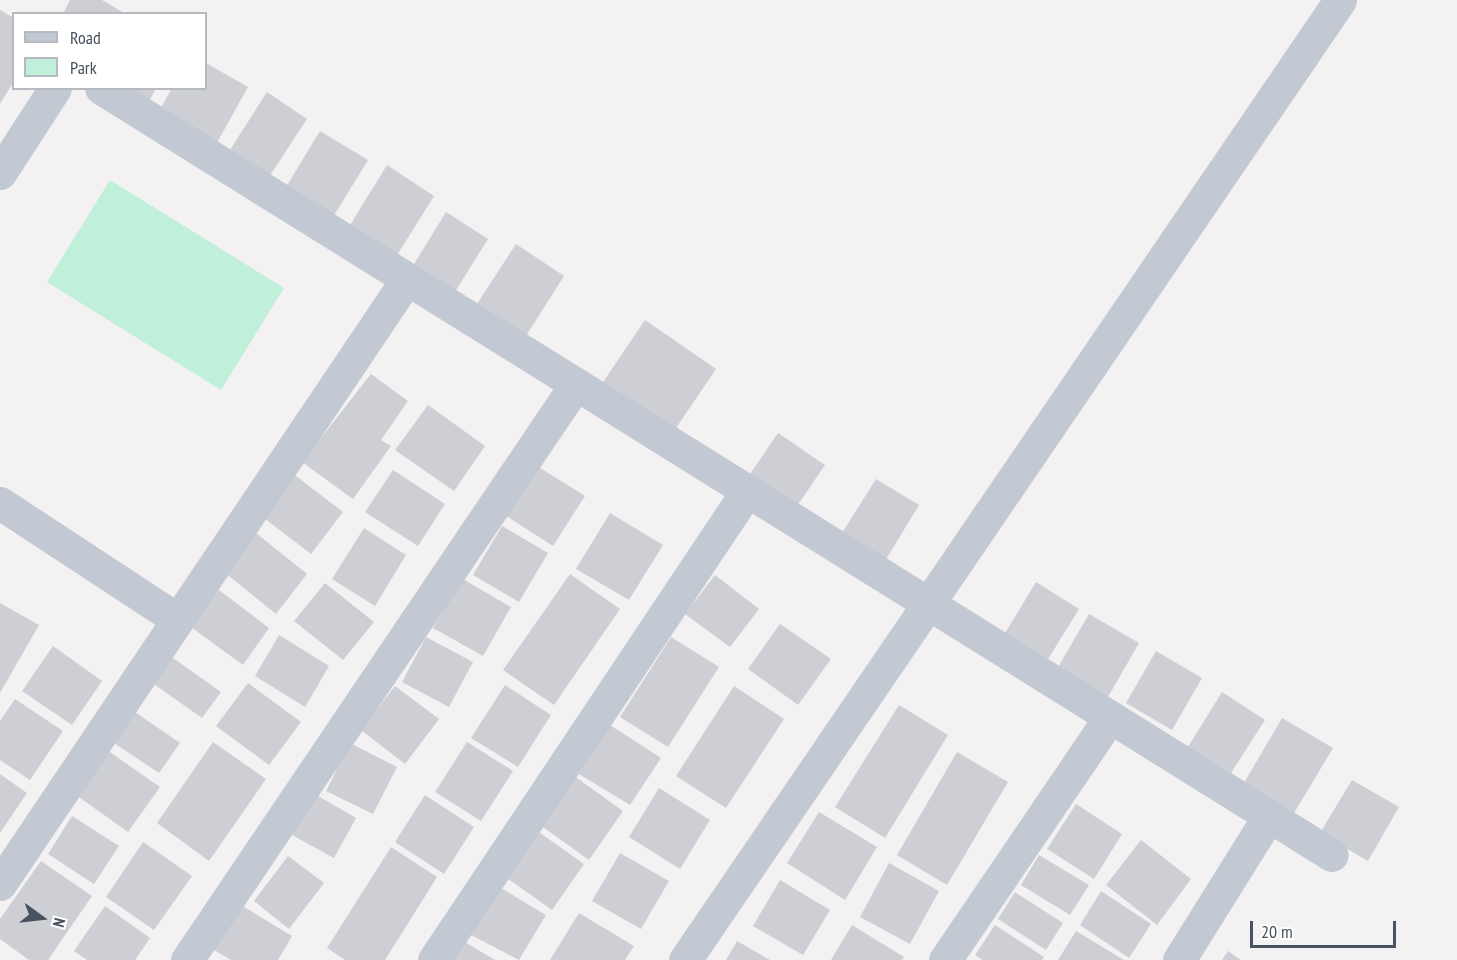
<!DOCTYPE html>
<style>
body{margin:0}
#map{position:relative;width:1457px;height:960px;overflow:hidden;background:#f3f1f1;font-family:"PT Sans Narrow",sans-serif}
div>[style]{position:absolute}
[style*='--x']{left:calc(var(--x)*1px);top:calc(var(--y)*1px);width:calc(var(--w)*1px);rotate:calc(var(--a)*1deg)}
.green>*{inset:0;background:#c0f0da}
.building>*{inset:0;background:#cdcfd5}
.minor>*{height:33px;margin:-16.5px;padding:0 16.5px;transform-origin:16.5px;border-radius:16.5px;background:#c2c9d3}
span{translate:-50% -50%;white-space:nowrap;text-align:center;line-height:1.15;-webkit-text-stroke:4.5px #fff;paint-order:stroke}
.legend{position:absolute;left:12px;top:12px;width:195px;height:78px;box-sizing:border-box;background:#fff;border:2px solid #b6b9bf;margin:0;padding:8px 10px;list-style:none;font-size:18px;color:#48515f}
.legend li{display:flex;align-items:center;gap:12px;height:30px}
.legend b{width:30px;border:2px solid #b6b9bf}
.north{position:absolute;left:12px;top:888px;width:60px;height:60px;-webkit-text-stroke:4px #fff;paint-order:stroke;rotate:105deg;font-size:16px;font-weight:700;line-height:24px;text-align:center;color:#48515f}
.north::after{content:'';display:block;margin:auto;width:21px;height:27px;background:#48515f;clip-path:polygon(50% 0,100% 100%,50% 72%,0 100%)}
.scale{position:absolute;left:1250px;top:921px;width:146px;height:27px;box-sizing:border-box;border:3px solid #48515f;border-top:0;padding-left:8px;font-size:18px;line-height:21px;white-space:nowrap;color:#48515f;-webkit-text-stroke:4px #fff;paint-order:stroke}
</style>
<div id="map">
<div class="green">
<div style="clip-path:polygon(110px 180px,284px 288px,221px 390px,47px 282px)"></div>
</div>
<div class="building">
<div style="clip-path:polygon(70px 0,102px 0,126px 14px,63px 14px)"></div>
<div style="clip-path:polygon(0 10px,14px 18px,14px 81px,0 104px)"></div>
<div style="clip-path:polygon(206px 63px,248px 87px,214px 148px,157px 115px,172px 88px,206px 88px)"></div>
<div style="clip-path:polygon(129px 88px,156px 88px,150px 100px)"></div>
<div style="clip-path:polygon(267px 92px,307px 119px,267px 180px,228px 153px)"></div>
<div style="clip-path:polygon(320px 131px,368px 160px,330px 222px,283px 192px)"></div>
<div style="clip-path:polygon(387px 165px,434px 196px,394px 260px,347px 230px)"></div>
<div style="clip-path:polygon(446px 212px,488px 239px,453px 295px,411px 269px)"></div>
<div style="clip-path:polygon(516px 244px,564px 276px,524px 339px,475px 307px)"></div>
<div style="clip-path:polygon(645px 320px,716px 369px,674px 431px,603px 382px)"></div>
<div style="clip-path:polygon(371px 374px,408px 401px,381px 440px,391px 446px,353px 499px,302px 462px)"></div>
<div style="clip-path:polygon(428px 405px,485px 446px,454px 491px,395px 450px)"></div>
<div style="clip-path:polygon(778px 433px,825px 465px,795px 509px,748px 477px)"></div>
<div style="clip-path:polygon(537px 466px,585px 496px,553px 546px,505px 515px)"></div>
<div style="clip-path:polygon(393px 470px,445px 504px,418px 546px,365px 512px)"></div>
<div style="clip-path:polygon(292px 473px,343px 512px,311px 554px,260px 515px)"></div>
<div style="clip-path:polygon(876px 479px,919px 505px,885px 561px,842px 533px)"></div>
<div style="clip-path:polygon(610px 513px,663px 545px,629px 600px,576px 569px)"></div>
<div style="clip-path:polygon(502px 526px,548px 553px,519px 602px,473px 575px)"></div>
<div style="clip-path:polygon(364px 528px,406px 555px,375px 606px,332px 579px)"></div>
<div style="clip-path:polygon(256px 533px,307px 574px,276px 614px,224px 572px)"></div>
<div style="clip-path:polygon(570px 574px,620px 609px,554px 705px,503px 670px)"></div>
<div style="clip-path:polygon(715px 575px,759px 609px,730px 647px,685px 614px)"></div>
<div style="clip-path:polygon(461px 578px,511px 607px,483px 656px,433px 628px)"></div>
<div style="clip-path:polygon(1036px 582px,1079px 609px,1045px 664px,1002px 638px)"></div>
<div style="clip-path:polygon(325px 583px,374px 622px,343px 660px,294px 621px)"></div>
<div style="clip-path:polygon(219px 590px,269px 628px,243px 665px,191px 627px)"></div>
<div style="clip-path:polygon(0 603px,39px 625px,0 693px)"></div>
<div style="clip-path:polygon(1089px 614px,1139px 643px,1108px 697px,1057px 669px)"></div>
<div style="clip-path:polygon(780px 624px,831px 659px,798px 705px,748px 669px)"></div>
<div style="clip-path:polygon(279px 635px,329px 666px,305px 707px,255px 676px)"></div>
<div style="clip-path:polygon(426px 637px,473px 662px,449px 707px,402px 682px)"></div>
<div style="clip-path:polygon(671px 637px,719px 667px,668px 747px,620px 717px)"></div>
<div style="clip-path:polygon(53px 646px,102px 681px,72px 725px,22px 691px)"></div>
<div style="clip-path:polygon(1156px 651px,1202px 678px,1172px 730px,1126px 703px)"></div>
<div style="clip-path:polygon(166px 653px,221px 692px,202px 718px,148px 680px)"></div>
<div style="clip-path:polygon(248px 683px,301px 722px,269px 765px,216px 726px)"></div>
<div style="clip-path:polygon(505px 685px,551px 715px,518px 767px,471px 738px)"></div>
<div style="clip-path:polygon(395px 686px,439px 719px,405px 764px,361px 730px)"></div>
<div style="clip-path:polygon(734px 686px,784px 719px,726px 808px,676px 776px)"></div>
<div style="clip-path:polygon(1222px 692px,1265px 720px,1231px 773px,1188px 747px)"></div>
<div style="clip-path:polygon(15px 699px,63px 731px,30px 780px,0 760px,0 721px)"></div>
<div style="clip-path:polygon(899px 705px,948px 735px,885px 838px,835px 807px)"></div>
<div style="clip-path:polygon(132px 710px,180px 743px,159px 773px,111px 741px)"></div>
<div style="clip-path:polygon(1282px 718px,1333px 748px,1294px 813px,1244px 783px)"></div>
<div style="clip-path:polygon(610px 725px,661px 758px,630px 805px,579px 774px)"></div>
<div style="clip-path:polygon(213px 742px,266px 779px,209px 861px,157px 823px)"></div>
<div style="clip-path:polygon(467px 742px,513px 771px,481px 821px,435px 792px)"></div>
<div style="clip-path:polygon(350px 743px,397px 767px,373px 814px,326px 791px)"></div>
<div style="clip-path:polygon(107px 750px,160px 787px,128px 832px,76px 795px)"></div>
<div style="clip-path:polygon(957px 752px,1008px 782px,947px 885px,897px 855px)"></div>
<div style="clip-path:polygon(0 774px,27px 793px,0 833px)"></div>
<div style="clip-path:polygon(574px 776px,623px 811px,589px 860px,540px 825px)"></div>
<div style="clip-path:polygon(1352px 780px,1399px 807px,1368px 861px,1320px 833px)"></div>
<div style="clip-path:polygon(659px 788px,710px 820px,680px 869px,629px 837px)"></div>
<div style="clip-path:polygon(306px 789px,356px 818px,334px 858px,283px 830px)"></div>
<div style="clip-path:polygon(425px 795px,474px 827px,444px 874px,395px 842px)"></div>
<div style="clip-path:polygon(1076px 804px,1122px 834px,1094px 879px,1047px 849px)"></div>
<div style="clip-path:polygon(819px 812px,877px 847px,845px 900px,787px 863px)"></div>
<div style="clip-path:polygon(72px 816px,119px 846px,94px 884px,48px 854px)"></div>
<div style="clip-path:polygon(536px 830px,584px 864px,552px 910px,504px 876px)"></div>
<div style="clip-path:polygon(1141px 840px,1191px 879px,1157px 925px,1106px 885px)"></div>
<div style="clip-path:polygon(143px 842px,192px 876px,154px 930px,106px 897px)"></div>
<div style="clip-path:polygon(391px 847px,437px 877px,385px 960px,345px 960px,327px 948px)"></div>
<div style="clip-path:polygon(620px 853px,669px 881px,641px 929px,592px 901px)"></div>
<div style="clip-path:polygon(1039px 855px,1089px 885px,1070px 915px,1021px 885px)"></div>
<div style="clip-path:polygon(288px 856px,324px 883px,289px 929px,254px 901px)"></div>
<div style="clip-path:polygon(41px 861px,92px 896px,48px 960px,29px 960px,0 939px,0 919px)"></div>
<div style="clip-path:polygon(889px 863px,939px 891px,910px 944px,860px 917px)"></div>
<div style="clip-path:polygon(780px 880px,830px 910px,803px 955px,753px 926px)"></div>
<div style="clip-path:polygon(494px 884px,546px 915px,519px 960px,465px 932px)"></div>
<div style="clip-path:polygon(1101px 891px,1151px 924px,1129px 958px,1080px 925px)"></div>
<div style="clip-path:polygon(1015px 892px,1063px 923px,1046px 950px,998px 919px)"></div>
<div style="clip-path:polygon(241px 905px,292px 936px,278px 960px,231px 960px,214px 950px)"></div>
<div style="clip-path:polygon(105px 906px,150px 938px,135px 960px,87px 960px,74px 951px)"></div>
<div style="clip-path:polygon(579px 913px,634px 946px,625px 960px,550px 960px)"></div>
<div style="clip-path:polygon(852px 925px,904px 957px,902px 960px,831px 960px)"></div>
<div style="clip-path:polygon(995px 925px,1044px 957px,1042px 960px,983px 960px,975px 955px)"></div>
<div style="clip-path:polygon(1076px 931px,1124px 960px,1058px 960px)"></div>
<div style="clip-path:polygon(458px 938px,495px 960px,445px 960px)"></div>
<div style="clip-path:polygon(737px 941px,770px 960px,726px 960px)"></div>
<div style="clip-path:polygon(1228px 951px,1241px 960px,1222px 960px)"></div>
</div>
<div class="minor">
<div style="--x:101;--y:88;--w:1450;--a:31.93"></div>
<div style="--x:0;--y:173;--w:101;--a:-57.1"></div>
<div style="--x:0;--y:503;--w:209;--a:33.3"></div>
<div style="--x:0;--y:884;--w:729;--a:-56.07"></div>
<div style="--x:187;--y:960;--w:695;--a:-55.97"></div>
<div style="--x:434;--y:960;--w:564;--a:-56.28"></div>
<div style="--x:685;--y:960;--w:1162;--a:-55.69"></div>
<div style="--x:945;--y:960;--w:294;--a:-55.8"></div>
<div style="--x:1179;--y:960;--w:170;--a:-58"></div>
</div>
<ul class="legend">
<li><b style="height:8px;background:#c2c9d3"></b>Road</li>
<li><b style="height:16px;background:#c0f0da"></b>Park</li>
</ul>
<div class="north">N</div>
<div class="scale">20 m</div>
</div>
